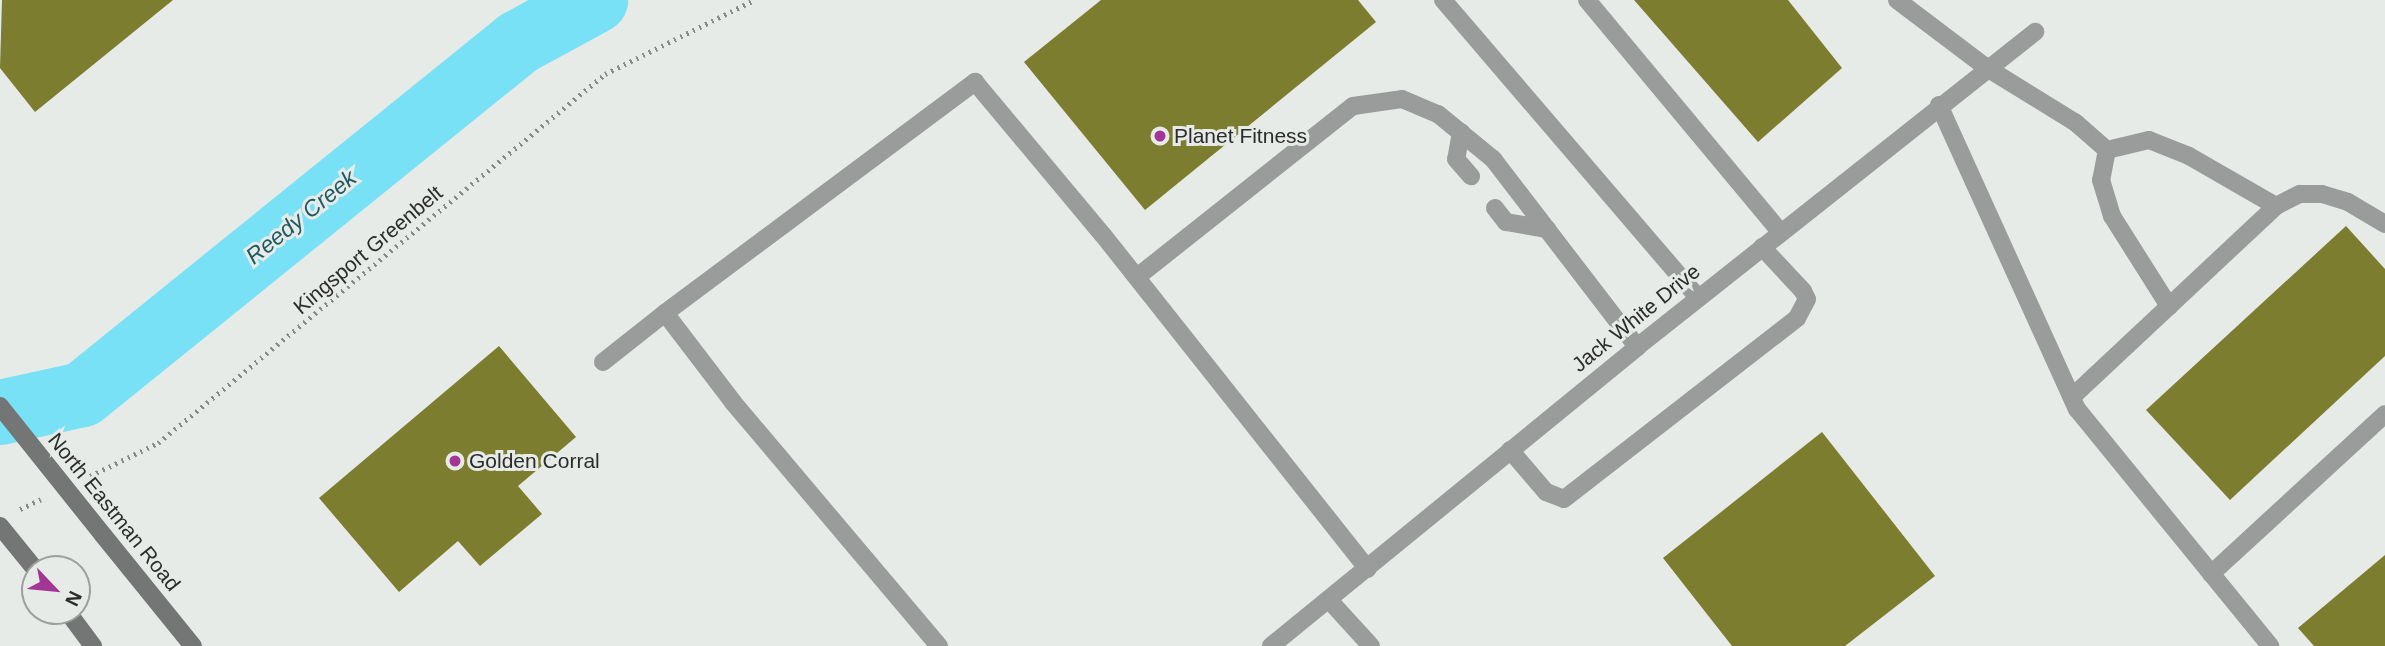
<!DOCTYPE html>
<style>
body{margin:0}
#map{position:relative;width:2385px;height:646px;overflow:hidden;background:#e7ebe7;font-family:Helvetica,sans-serif}
div>[style]{position:absolute}
[style*='--x']{left:calc(var(--x)*1px);top:calc(var(--y)*1px);width:calc(var(--w)*1px);rotate:calc(var(--a)*1deg)}
.river>*{height:65px;margin:-32.5px;padding:0 32.5px;transform-origin:32.5px;border-radius:32.5px;background:#78e1f6}
.building>*{inset:0;background:#7c7d2e}
.path>*{height:4.5px;margin-top:-2.25px;transform-origin:0;background:repeating-linear-gradient(90deg,#888a88 0 2px,transparent 0 7px)}
.service>*{height:18px;margin:-9px;padding:0 9px;transform-origin:9px;border-radius:9px;background:#999c9b}
.minor>*{height:18px;margin:-9px;padding:0 9px;transform-origin:9px;border-radius:9px;background:#999c9b}
.secondary>*{height:18px;margin:-9px;padding:0 9px;transform-origin:9px;border-radius:9px;background:#737675}
.secondary-bridge>*{height:18px;margin:-9px;padding:0 9px;transform-origin:9px;border-radius:9px;background:#737675}
.dots>*{width:19px;height:19px;translate:-50% -50%;box-sizing:border-box;border:4px solid #e7ebe7;border-radius:50%}
span{translate:-50% -50%;white-space:nowrap;text-align:center;line-height:1.15;-webkit-text-stroke:6px #e7ebe7;paint-order:stroke}
.poi-label{font-size:21px;color:#2b2c2b}
.left{translate:0 -50%;text-align:left}
.street-label{font-size:21px;color:#2b2c2b}
.water-label{font-size:23px;color:#1e5a65;font-style:italic}
.north{position:absolute;left:21px;top:555px;width:70px;height:70px;box-sizing:border-box;background:#e7ebe7;border:2px solid #9c9f9c;border-radius:50%;rotate:116deg;font-size:19px;font-weight:700;line-height:28px;text-align:center;color:#2b2c2b}
.north::after{content:'';display:block;margin:auto;width:24px;height:32px;background:#a33694;clip-path:polygon(50% 0,100% 100%,50% 72%,0 100%)}
</style>
<div id="map">
<div class="river">
<div style="--x:0;--y:412;--w:84;--a:-12.4"></div>
<div style="--x:82;--y:394;--w:560;--a:-38.92"></div>
<div style="--x:518;--y:42;--w:88;--a:-28.6"></div>
</div>
<div class="building">
<div style="clip-path:polygon(2px 0,173px 0,35px 112px,0 68px)"></div>
<div style="clip-path:polygon(1101px 0,1358px 0,1376px 22px,1145px 210px,1024px 62px)"></div>
<div style="clip-path:polygon(1634px 0,1788px 0,1842px 68px,1758px 142px)"></div>
<div style="clip-path:polygon(2346px 226px,2385px 269px,2385px 356px,2230px 500px,2146px 410px)"></div>
<div style="clip-path:polygon(499px 346px,576px 437px,518px 486px,542px 514px,480px 566px,458px 541px,399px 592px,319px 498px)"></div>
<div style="clip-path:polygon(1822px 432px,1935px 576px,1845px 646px,1732px 646px,1663px 558px)"></div>
<div style="clip-path:polygon(2385px 555px,2385px 646px,2314px 646px,2298px 628px)"></div>
</div>
<div class="path">
<div style="--x:90;--y:476;--w:76;--a:-25.9"></div>
<div style="--x:158;--y:443;--w:580;--a:-39.54"></div>
<div style="--x:605;--y:74;--w:166;--a:-26.4"></div>
<div style="--x:20;--y:509;--w:23;--a:-25"></div>
</div>
<div class="service">
<div style="--x:1443;--y:0;--w:392;--a:49.4"></div>
<div style="--x:1587;--y:0;--w:302;--a:50.2"></div>
<div style="--x:1897;--y:0;--w:113;--a:37.1"></div>
<div style="--x:1987;--y:68;--w:105;--a:31.7"></div>
<div style="--x:2076;--y:123;--w:41;--a:41.1"></div>
<div style="--x:2107;--y:150;--w:43;--a:-13.4"></div>
<div style="--x:2149;--y:140;--w:43;--a:21.8"></div>
<div style="--x:2189;--y:156;--w:100;--a:29.9"></div>
<div style="--x:1939;--y:105;--w:334;--a:65.6"></div>
<div style="--x:2077;--y:409;--w:306;--a:50.8"></div>
<div style="--x:1461;--y:132;--w:27;--a:100"></div>
<div style="--x:1456;--y:159;--w:23;--a:49"></div>
<div style="--x:2107;--y:150;--w:31;--a:101"></div>
<div style="--x:2101;--y:180;--w:38;--a:73"></div>
<div style="--x:2112;--y:216;--w:107;--a:57.7"></div>
<div style="--x:1495;--y:208;--w:18;--a:52"></div>
<div style="--x:1506;--y:222;--w:42;--a:9.7"></div>
<div style="--x:1137;--y:277;--w:275;--a:-38.4"></div>
<div style="--x:1353;--y:106;--w:49;--a:-8.1"></div>
<div style="--x:1402;--y:99;--w:39;--a:23"></div>
<div style="--x:1438;--y:114;--w:71;--a:39.3"></div>
<div style="--x:1493;--y:159;--w:237;--a:52.5"></div>
<div style="--x:603;--y:362;--w:79;--a:-38.3"></div>
<div style="--x:2072;--y:397;--w:279;--a:-43.1"></div>
<div style="--x:2276;--y:206;--w:27;--a:-27"></div>
<div style="--x:2300;--y:194;--w:22;--a:0"></div>
<div style="--x:2322;--y:194;--w:27;--a:17"></div>
<div style="--x:2348;--y:202;--w:43;--a:30.7"></div>
<div style="--x:1510;--y:450;--w:55;--a:49.4"></div>
<div style="--x:1546;--y:492;--w:19;--a:21"></div>
<div style="--x:1564;--y:499;--w:295;--a:-37.8"></div>
<div style="--x:1797;--y:318;--w:21;--a:-62"></div>
<div style="--x:1807;--y:299;--w:9;--a:-117"></div>
<div style="--x:1803;--y:291;--w:60;--a:-133"></div>
<div style="--x:2211;--y:574;--w:236;--a:-42.6"></div>
<div style="--x:1329;--y:600;--w:62;--a:47.6"></div>
<div style="--x:939;--y:646;--w:319;--a:-130.2"></div>
<div style="--x:733;--y:402;--w:112;--a:-127.4"></div>
<div style="--x:665;--y:313;--w:387;--a:-36.7"></div>
<div style="--x:975;--y:82;--w:199;--a:50.1"></div>
<div style="--x:1103;--y:235;--w:426;--a:51.6"></div>
</div>
<div class="minor">
<div style="--x:1271;--y:646;--w:473;--a:-39.2"></div>
<div style="--x:1637;--y:347;--w:508;--a:-38.36"></div>
</div>
<div class="secondary">
<div style="--x:0;--y:526;--w:55;--a:50.9"></div>
<div style="--x:103;--y:535;--w:143;--a:51"></div>
<div style="--x:67;--y:611;--w:44;--a:53.4"></div>
</div>
<div class="secondary-bridge">
<div style="--x:0;--y:406;--w:165;--a:51.4"></div>
</div>
<div class="dots">
<div style="left:1160px;top:136px;background:#a33694"></div>
<div style="left:455px;top:461px;background:#a33694"></div>
</div>
<div class="poi-label">
<span class="left" style="left:1174px;top:136px">Planet Fitness</span>
<span class="left" style="left:469px;top:461px">Golden Corral</span>
</div>
<div class="street-label">
<span style="left:368px;top:250px;rotate:-40deg">Kingsport Greenbelt</span>
<span style="left:1636px;top:318px;rotate:-39deg">Jack White Drive</span>
<span style="left:114px;top:512px;rotate:51deg">North Eastman Road</span>
</div>
<div class="water-label">
<span style="left:301px;top:217px;rotate:-39deg">Reedy Creek</span>
</div>
<div class="north">N</div>
</div>
